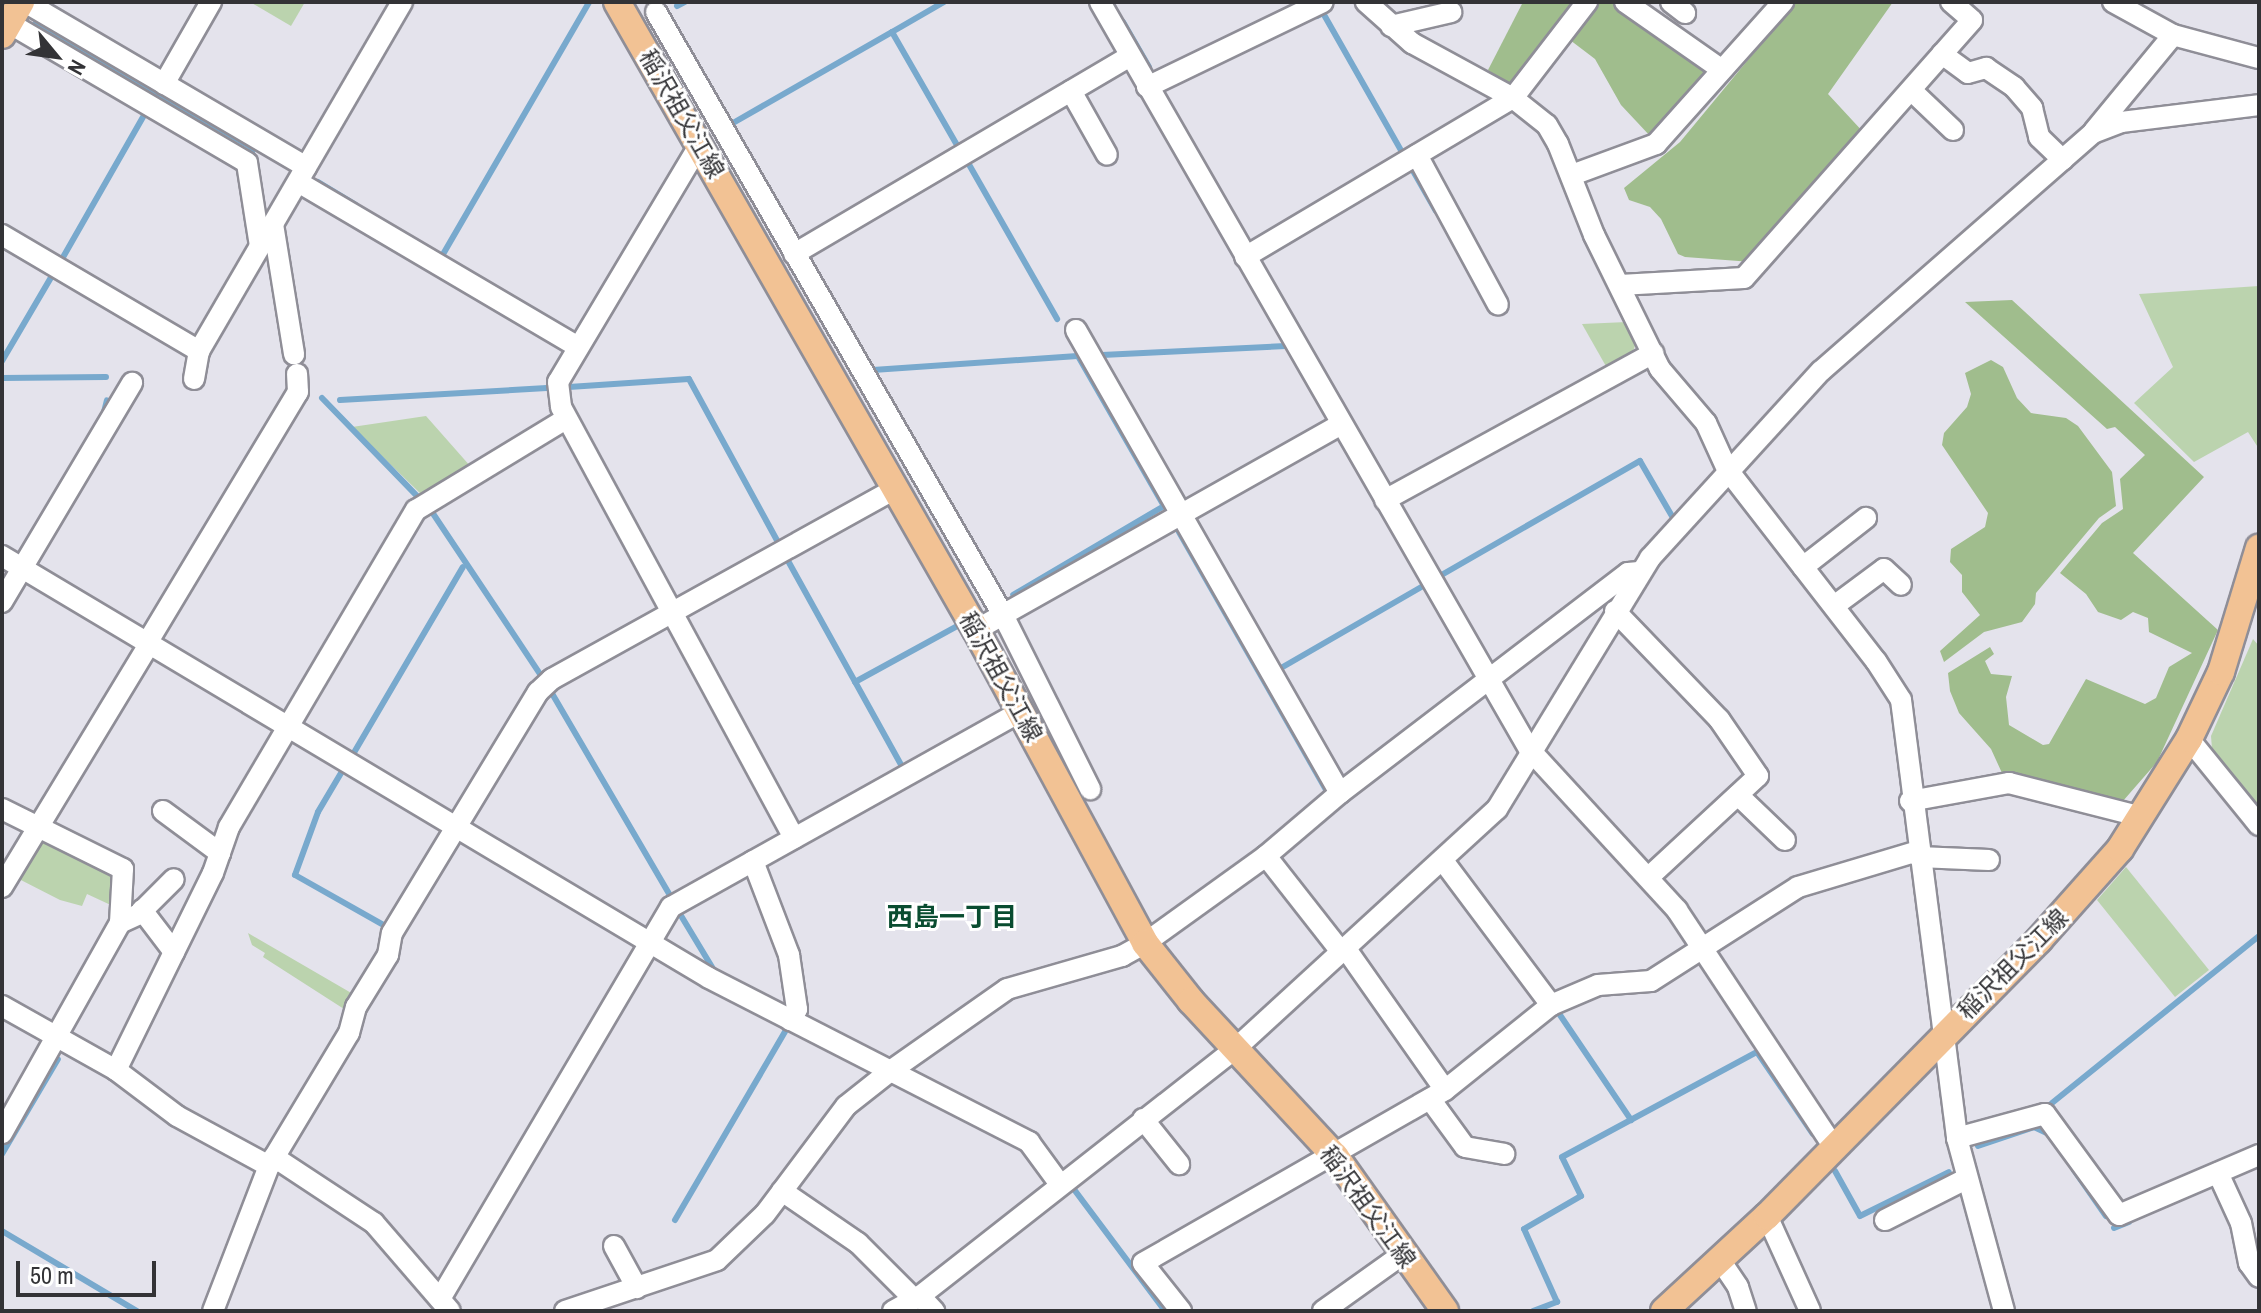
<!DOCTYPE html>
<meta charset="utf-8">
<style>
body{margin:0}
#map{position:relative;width:2261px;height:1313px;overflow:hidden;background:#e4e3ec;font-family:"Archivo Narrow","Noto Sans JP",sans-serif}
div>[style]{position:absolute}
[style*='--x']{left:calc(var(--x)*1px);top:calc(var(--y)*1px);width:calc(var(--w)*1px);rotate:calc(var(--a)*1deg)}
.green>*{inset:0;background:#bbd3ae}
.forest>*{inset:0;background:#a0bd8d}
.stream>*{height:6px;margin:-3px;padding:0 3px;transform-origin:3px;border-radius:3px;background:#78a9cd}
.roads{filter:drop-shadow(2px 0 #8f8e97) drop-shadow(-2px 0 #8f8e97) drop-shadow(0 2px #8f8e97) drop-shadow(0 -2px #8f8e97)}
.minor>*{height:20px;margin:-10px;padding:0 10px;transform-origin:10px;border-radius:10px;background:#fff}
.major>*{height:26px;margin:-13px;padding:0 13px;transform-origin:13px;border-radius:13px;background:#f2c294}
span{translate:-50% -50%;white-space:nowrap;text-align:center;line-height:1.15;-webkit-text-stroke:6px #fff;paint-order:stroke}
.street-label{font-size:24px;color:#333336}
.neighbourhood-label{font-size:26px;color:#094c30;font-weight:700}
.frame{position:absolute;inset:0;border:4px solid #333336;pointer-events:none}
.north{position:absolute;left:16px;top:16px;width:80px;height:80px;-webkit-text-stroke:6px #fff;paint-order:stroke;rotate:119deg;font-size:22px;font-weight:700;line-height:32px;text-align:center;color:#333336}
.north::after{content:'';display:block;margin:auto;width:28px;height:36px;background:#333336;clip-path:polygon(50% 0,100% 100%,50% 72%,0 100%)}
.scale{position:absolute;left:16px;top:1261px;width:140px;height:36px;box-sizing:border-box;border:4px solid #333336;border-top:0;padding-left:10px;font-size:24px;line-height:28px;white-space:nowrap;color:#333336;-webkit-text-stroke:6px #fff;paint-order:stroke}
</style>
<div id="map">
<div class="green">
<div style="clip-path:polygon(250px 2px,305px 2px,291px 26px)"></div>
<div style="clip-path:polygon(2259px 286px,2259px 449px,2248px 432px,2194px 462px,2134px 403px,2173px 367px,2139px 294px)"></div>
<div style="clip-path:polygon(1627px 322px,1636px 343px,1632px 354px,1607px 368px,1582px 324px)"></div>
<div style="clip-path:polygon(426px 416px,471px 467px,423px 496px,352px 427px)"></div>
<div style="clip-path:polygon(2253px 639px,2259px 646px,2259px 808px,2212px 749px,2211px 736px)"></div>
<div style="clip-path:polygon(39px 840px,117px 874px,115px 907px,87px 894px,82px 906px,60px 900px,15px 877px)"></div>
<div style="clip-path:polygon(2126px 867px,2209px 970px,2175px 997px,2097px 900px)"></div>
<div style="clip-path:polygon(248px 933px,353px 994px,344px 1009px,263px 957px,265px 953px,252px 945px)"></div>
</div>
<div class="forest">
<div style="clip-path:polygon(1523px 2px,1577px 2px,1519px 80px,1506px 84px,1488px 70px)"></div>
<div style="clip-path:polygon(1598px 2px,1613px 2px,1706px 67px,1706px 77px,1651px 137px,1621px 105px,1595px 59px,1570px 40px)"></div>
<div style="clip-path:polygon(1796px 2px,1893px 2px,1828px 94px,1865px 134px,1752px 262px,1685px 257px,1678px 254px,1661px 219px,1650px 207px,1629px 200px,1624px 188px,1680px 142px)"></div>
<div style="clip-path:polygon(2012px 300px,2204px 477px,2133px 553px,2218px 630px,2157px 762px,2123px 801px,2002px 773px,1991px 749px,1959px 713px,1950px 691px,1948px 673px,1990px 647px,1994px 654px,1985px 661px,1991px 674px,2012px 676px,2006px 697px,2009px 725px,2043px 745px,2049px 744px,2086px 679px,2145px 704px,2156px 698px,2169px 667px,2192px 653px,2149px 632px,2148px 618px,2133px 612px,2121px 620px,2098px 612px,2086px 594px,2060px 573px,2102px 523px,2123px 509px,2120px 479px,2145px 455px,2115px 427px,2107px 429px,1965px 302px)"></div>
<div style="clip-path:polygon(1991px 360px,2003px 367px,2017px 398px,2031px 413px,2066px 418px,2078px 426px,2112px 472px,2116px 506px,2099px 518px,2036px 593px,2035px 604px,2022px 622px,1984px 632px,1944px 662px,1940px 651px,1980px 615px,1962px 592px,1962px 575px,1950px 562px,1951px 549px,1985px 527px,1988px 513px,1942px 445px,1944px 433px,1967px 407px,1971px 394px,1965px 373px)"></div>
</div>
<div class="stream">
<div style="--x:944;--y:2;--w:60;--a:150"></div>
<div style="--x:892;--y:32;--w:130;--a:60.1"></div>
<div style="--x:677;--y:6;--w:9;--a:-27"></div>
<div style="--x:1317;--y:16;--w:7;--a:-27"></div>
<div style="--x:1323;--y:13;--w:162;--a:60.4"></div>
<div style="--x:1123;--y:22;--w:52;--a:60"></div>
<div style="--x:36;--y:23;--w:248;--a:30"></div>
<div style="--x:251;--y:147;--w:15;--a:79"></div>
<div style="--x:733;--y:123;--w:183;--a:-29.8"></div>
<div style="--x:967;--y:161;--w:182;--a:60.3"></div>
<div style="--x:1412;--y:169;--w:48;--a:60.3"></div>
<div style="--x:318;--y:182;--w:44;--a:31.2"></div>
<div style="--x:442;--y:256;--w:293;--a:-59.9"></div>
<div style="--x:62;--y:259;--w:169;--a:-60.3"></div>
<div style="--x:1102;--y:355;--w:184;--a:-2.8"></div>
<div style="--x:2;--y:361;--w:101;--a:-59.6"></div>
<div style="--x:873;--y:370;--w:205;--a:-3.9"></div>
<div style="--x:1078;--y:356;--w:173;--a:60.2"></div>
<div style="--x:1164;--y:506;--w:175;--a:149.5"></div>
<div style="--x:2;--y:378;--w:104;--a:-0.6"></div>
<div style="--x:569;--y:387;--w:120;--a:-3.8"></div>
<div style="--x:689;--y:379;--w:188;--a:61.4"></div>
<div style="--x:322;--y:398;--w:136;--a:45.9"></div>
<div style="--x:340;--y:400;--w:207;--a:-3.3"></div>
<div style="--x:104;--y:412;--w:12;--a:-76"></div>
<div style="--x:430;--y:509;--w:202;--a:56.3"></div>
<div style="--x:1179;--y:532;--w:297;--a:60.3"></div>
<div style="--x:787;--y:559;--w:239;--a:61"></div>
<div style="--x:1438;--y:577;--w:233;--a:-29.9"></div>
<div style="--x:1640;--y:461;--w:66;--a:59.9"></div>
<div style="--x:1281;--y:668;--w:164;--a:-30"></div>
<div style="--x:855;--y:682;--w:119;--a:-28.7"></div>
<div style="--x:550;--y:690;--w:238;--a:59.7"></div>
<div style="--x:352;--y:756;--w:219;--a:-59.6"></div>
<div style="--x:344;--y:768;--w:51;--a:120.6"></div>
<div style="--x:318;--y:812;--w:67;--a:110.1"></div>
<div style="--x:295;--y:875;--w:103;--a:29.5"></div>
<div style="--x:680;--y:914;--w:68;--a:58.9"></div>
<div style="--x:1560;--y:1015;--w:127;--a:55.9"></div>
<div style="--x:2052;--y:1103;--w:266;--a:-38.9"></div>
<div style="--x:1978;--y:1146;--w:59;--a:-18.7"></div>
<div style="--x:2034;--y:1127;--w:17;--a:25"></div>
<div style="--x:2;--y:1154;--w:110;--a:-59.5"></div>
<div style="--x:2074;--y:1170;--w:56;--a:55.2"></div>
<div style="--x:1835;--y:1171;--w:51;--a:60.9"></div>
<div style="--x:1860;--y:1216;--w:99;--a:-26.3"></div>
<div style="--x:1070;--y:1184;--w:159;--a:53.2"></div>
<div style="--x:675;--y:1220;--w:224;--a:-59.7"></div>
<div style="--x:2114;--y:1228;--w:16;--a:-22"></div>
<div style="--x:2;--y:1231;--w:157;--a:30.7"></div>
<div style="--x:1533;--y:1311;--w:26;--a:-21"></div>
<div style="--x:1557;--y:1302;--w:80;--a:-114.3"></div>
<div style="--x:1524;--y:1229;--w:66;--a:-30.1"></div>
<div style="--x:1581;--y:1196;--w:43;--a:-116"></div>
<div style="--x:1562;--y:1157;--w:221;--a:-28.3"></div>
<div style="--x:1757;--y:1052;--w:99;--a:55.7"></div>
</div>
<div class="roads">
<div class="minor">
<div style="--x:25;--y:2;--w:326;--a:30.4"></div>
<div style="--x:1100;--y:2;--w:861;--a:60.13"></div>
<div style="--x:1529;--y:749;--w:219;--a:47.4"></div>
<div style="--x:1677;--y:910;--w:284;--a:56.5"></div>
<div style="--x:1587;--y:2;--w:121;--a:127.6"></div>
<div style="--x:1513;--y:98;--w:43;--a:38.5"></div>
<div style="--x:1547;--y:125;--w:22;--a:60"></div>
<div style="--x:1558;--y:144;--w:98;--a:68.4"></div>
<div style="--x:1594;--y:235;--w:149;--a:63.8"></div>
<div style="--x:1660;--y:369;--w:71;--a:49.6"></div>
<div style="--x:1706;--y:423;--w:51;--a:65.5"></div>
<div style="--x:1727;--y:469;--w:243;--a:52.2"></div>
<div style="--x:1876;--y:661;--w:46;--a:57.3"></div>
<div style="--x:1901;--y:700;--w:442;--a:82.7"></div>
<div style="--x:1957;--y:1138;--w:179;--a:74.8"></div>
<div style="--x:1625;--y:2;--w:118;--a:35"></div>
<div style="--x:1671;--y:2;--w:18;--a:38"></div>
<div style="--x:2113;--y:2;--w:68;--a:28.8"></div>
<div style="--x:2173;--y:35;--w:89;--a:15"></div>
<div style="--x:656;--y:12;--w:696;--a:60.08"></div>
<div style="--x:1003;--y:615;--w:195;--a:63.4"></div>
<div style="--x:2;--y:19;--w:284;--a:30.4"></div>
<div style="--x:247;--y:163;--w:84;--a:81.1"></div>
<div style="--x:1391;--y:26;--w:62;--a:-13.1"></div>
<div style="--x:1942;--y:54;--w:32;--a:36"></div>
<div style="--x:1968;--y:73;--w:19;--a:-16"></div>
<div style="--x:1986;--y:68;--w:34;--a:34"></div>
<div style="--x:2014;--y:87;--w:28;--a:49"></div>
<div style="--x:2032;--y:108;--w:30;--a:76"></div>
<div style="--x:2039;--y:137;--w:33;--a:44"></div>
<div style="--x:164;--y:84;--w:95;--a:-60.2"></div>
<div style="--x:1147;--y:87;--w:195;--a:-25.8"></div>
<div style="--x:1911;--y:90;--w:58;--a:43.6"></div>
<div style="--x:1071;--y:91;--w:73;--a:60.6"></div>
<div style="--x:2094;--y:131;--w:124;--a:-50.5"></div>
<div style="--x:700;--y:144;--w:277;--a:120.8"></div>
<div style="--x:558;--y:382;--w:25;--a:83"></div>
<div style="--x:561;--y:407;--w:490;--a:61.6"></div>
<div style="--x:1417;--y:155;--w:170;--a:61.6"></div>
<div style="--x:1572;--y:175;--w:90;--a:-20.3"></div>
<div style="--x:1656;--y:144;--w:191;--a:-48.2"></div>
<div style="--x:298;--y:182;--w:325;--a:30.5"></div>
<div style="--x:273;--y:224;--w:132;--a:80.8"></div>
<div style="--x:2;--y:235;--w:229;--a:30.5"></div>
<div style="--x:794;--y:254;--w:390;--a:-30.5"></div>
<div style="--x:1245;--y:257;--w:312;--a:-30.7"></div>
<div style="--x:1513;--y:98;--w:115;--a:-151.4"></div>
<div style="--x:1412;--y:43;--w:62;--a:-138.3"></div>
<div style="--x:1620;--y:285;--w:124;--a:-3.2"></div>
<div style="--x:1744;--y:278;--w:344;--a:-48.5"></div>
<div style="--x:1972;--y:20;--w:28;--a:-139"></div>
<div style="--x:1076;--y:330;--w:533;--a:60.31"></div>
<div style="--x:194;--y:379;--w:28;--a:-80"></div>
<div style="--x:199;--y:351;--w:404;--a:-59.8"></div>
<div style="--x:1385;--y:500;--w:306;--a:-28.7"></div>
<div style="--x:2;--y:556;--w:823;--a:30.83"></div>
<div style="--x:709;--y:978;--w:360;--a:27.1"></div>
<div style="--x:1029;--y:1142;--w:51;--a:53.8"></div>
<div style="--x:1803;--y:567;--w:80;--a:-37.9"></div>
<div style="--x:2;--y:602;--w:255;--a:-59.3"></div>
<div style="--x:1834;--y:606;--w:62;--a:-36.5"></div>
<div style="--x:1884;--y:569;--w:23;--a:43"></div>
<div style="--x:1615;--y:611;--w:150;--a:46.1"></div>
<div style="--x:1719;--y:719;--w:69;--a:55.6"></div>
<div style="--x:1758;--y:776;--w:147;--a:137.2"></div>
<div style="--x:976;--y:630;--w:419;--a:-29.4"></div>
<div style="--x:147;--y:643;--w:293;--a:-59"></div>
<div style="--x:298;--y:392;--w:18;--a:-93"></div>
<div style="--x:2189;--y:739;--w:111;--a:50.9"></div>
<div style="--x:1738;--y:795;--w:65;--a:43.8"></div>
<div style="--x:1910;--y:801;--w:101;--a:-10.3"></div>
<div style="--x:2009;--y:783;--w:137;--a:14.3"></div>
<div style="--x:2;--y:809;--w:135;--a:26.4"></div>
<div style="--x:123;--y:869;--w:54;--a:93.2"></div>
<div style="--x:120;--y:923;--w:241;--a:119.3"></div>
<div style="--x:163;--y:811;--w:71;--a:36.4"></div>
<div style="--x:1266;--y:856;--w:123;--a:51.9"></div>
<div style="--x:1919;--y:857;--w:70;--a:2.5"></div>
<div style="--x:753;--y:861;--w:101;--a:69"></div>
<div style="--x:789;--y:955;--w:55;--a:81.6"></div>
<div style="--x:797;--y:1009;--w:13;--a:122"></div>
<div style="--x:1444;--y:862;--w:179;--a:53.2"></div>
<div style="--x:1551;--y:1005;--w:51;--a:-23.1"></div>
<div style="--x:1598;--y:985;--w:53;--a:-4.3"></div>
<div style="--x:1651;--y:981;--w:174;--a:-32.6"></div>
<div style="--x:1798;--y:887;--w:125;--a:-16.7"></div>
<div style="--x:2;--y:887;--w:284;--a:-58.8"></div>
<div style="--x:142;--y:910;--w:53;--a:52.7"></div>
<div style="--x:120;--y:923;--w:21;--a:-25"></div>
<div style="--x:139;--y:914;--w:49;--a:-45"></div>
<div style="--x:1346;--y:949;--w:172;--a:54.9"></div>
<div style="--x:2;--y:1006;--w:131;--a:29.3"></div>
<div style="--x:116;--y:1070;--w:76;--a:37"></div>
<div style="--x:177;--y:1116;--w:105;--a:28.5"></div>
<div style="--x:116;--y:1070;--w:220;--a:-63.8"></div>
<div style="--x:213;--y:873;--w:49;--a:-70.8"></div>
<div style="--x:229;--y:827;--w:368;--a:-59.5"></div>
<div style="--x:416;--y:510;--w:173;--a:-31.3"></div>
<div style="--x:1430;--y:1099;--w:59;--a:53.9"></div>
<div style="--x:1465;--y:1147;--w:40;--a:10"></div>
<div style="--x:1143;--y:1119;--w:58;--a:51.3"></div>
<div style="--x:1957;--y:1138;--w:91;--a:-15.3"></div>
<div style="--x:2045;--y:1114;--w:125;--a:53.8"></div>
<div style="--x:2119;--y:1215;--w:152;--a:-23.2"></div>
<div style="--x:274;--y:1157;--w:120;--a:33.4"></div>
<div style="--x:374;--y:1223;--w:116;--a:49.2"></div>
<div style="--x:2218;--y:1173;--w:55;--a:65.3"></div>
<div style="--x:2241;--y:1223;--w:41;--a:78.7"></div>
<div style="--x:2249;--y:1263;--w:17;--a:54"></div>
<div style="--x:782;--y:1191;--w:92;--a:34.4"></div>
<div style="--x:858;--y:1243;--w:79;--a:45"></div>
<div style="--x:1767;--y:1216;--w:104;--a:65.6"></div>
<div style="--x:1885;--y:1220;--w:89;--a:-26.9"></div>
<div style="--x:614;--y:1246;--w:48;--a:61.3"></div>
<div style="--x:1720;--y:1260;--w:32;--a:56"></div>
<div style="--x:1738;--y:1287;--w:25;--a:72"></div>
<div style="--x:920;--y:1296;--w:21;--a:47"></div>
<div style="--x:440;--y:1299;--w:455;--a:-59.5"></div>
<div style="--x:671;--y:907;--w:400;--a:-29.2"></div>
<div style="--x:213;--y:1311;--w:155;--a:-68.9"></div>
<div style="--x:269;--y:1166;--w:155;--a:-59"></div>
<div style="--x:349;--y:1033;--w:27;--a:-75"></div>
<div style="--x:356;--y:1007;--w:61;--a:-58.4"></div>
<div style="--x:388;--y:955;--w:22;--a:-80"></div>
<div style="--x:392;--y:933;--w:282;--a:-58.8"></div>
<div style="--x:538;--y:692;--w:19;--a:-43"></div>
<div style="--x:552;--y:679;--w:392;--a:-29"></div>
<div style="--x:565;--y:1311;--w:160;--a:-18.5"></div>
<div style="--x:717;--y:1260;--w:66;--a:-43.8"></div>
<div style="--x:765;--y:1214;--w:135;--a:-53.1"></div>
<div style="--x:846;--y:1106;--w:55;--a:-38.3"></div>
<div style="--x:889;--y:1072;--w:144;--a:-35.1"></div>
<div style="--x:1007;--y:989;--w:120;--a:-16"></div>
<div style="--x:1122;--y:956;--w:26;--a:-29"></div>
<div style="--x:1145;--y:943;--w:149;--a:-35.7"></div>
<div style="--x:1266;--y:856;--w:97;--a:-40.4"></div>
<div style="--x:1340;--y:793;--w:362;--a:-37.4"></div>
<div style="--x:1628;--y:573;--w:11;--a:-5"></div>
<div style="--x:893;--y:1311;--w:31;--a:-29"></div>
<div style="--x:920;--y:1296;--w:402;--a:-38.1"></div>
<div style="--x:1236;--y:1048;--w:354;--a:-42.5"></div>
<div style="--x:1497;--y:809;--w:294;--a:-58.6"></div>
<div style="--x:1650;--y:558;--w:253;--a:-47.6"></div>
<div style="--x:1821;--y:371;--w:361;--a:-41.2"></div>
<div style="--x:2093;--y:133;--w:30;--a:-21"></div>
<div style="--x:2121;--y:122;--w:139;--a:-7"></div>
<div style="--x:1181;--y:1311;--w:61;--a:-128.4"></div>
<div style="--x:1143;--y:1263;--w:348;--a:-29.8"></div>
<div style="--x:1445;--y:1090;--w:136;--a:-38.7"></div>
<div style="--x:1323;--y:1311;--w:98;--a:-35.5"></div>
</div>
<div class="major">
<div style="--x:617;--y:2;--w:723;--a:60.25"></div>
<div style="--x:976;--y:630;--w:356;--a:61.6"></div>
<div style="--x:1145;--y:943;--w:74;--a:51.6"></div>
<div style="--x:1191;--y:1001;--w:212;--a:47.1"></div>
<div style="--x:1335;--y:1156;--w:190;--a:54.6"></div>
<div style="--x:2;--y:35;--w:38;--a:-60"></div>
<div style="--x:1664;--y:1311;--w:140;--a:-42.7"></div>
<div style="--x:1767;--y:1216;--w:388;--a:-45.4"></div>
<div style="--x:2039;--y:940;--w:122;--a:-48.3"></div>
<div style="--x:2120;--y:849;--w:130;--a:-57.9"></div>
<div style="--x:2189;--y:739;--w:74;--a:-64.5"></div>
<div style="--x:2221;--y:672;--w:130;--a:-73"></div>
</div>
</div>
<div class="street-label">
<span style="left:682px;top:114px;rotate:60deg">稲沢祖父江線</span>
<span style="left:1001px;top:677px;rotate:61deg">稲沢祖父江線</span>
<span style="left:2013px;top:964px;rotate:-45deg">稲沢祖父江線</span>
<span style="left:1368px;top:1207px;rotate:54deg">稲沢祖父江線</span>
</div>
<div class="neighbourhood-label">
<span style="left:952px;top:917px">西島一丁目</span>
</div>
<div class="frame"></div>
<div class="north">N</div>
<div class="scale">50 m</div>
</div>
